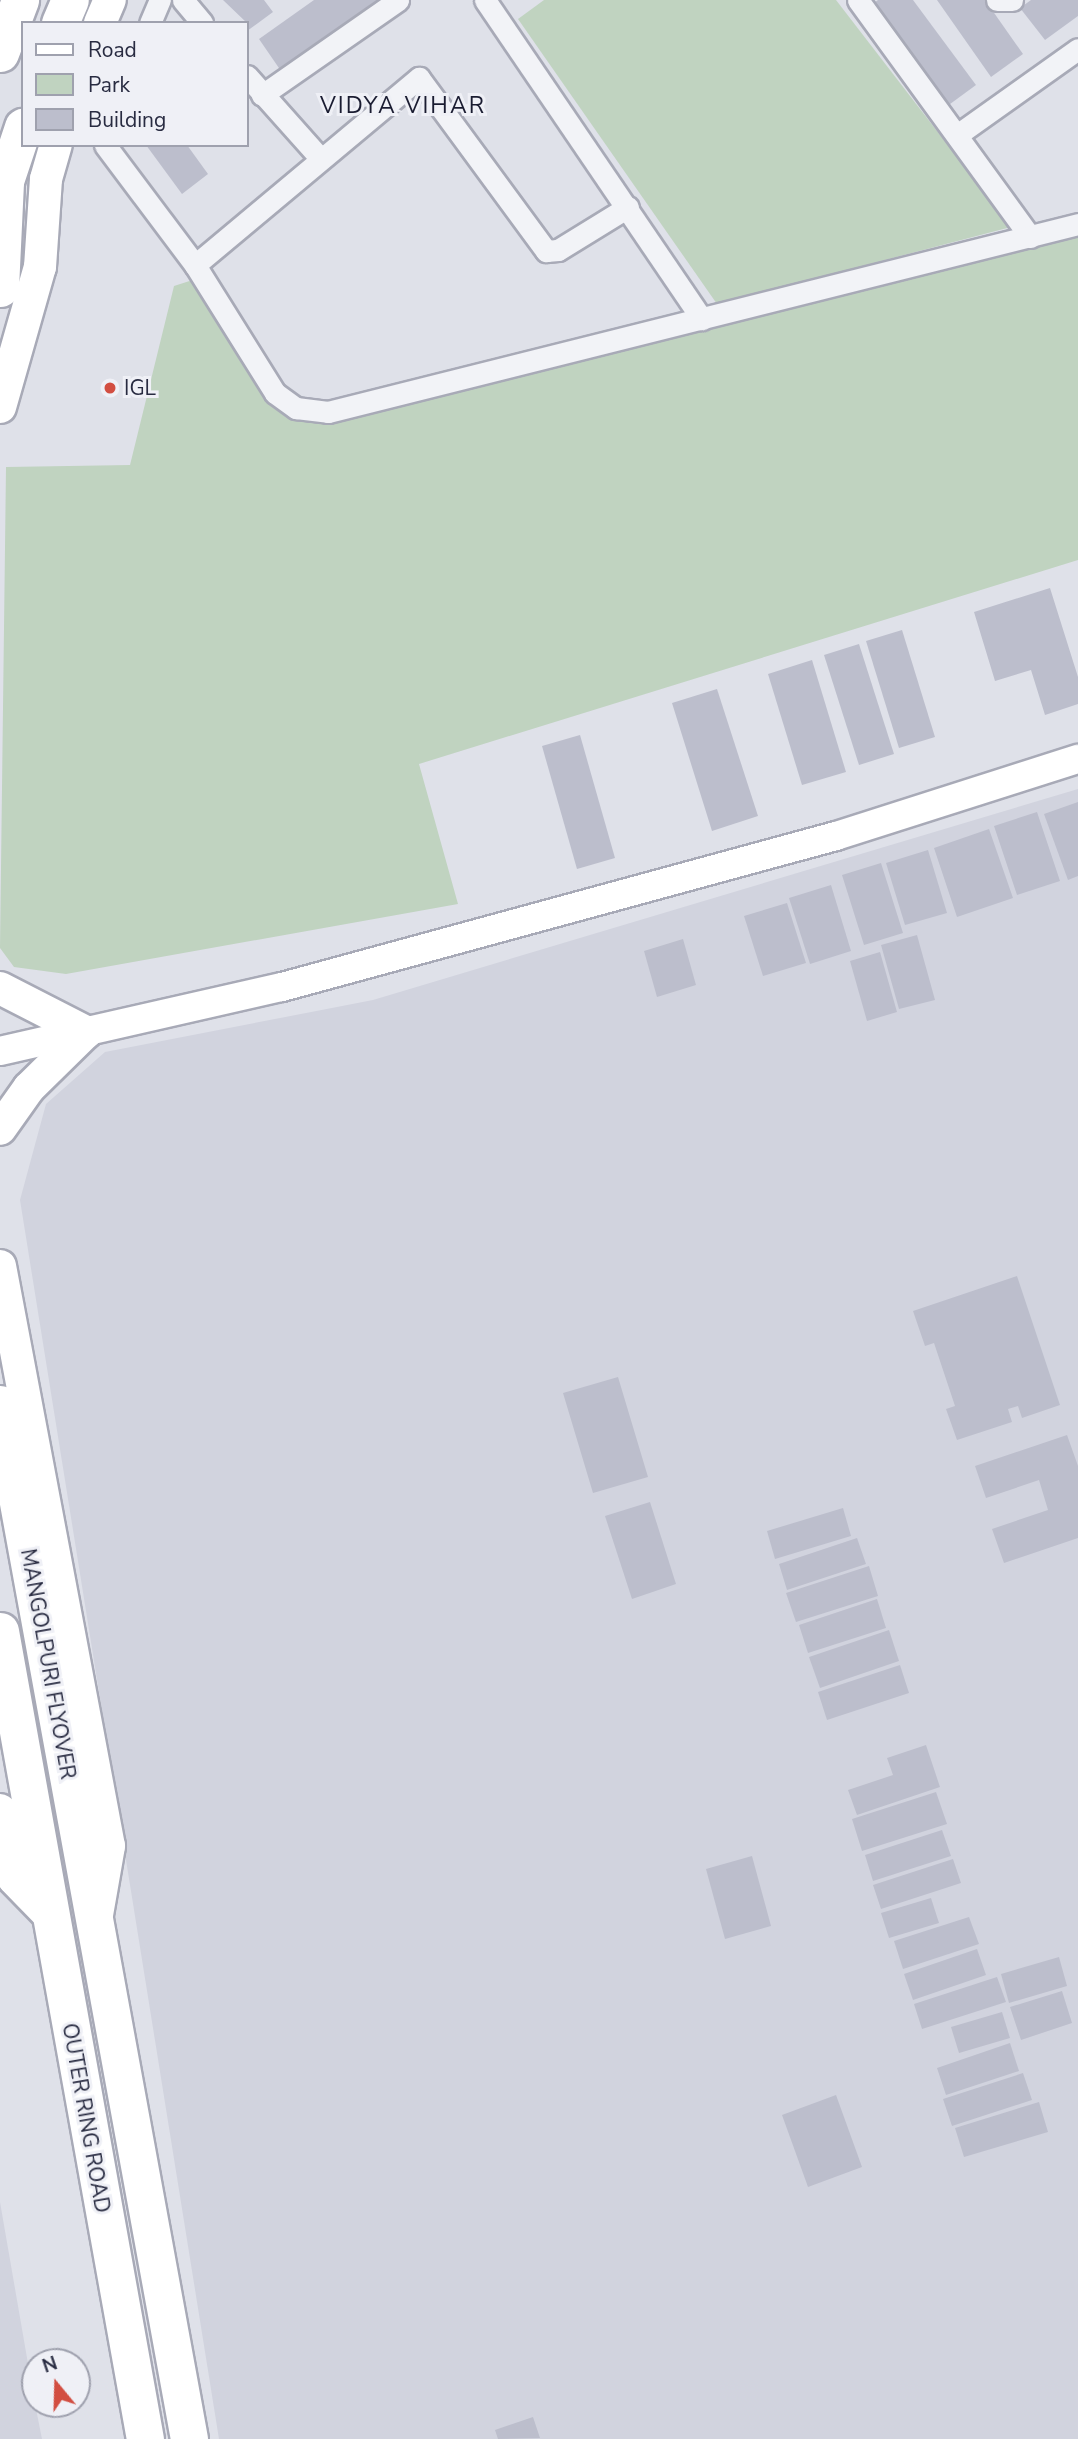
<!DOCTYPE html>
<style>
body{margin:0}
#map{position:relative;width:1078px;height:2439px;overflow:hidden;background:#dfe1e9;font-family:"Nunito Sans",sans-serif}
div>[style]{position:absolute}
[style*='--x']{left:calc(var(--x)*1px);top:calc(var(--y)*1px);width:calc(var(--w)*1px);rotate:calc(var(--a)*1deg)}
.built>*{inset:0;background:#d1d3de}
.green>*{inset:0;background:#c0d3c0}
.building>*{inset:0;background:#bcbecc}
.roads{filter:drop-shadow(2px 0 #a8aab7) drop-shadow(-2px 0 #a8aab7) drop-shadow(0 2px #a8aab7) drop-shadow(0 -2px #a8aab7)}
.street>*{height:21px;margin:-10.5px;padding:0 10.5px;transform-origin:10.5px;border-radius:10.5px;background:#f2f3f7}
.secondary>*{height:28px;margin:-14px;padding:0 14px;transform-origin:14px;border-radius:14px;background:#fff}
.primary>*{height:32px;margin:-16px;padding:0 16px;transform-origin:16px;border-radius:16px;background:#fff}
.highway>*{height:37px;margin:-18.5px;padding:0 18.5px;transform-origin:18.5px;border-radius:18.5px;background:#fff}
.dots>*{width:19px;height:19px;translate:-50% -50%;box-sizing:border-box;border:4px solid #eff0f6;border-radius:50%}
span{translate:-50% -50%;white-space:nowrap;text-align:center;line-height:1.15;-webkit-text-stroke:6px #eff0f6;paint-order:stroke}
.poi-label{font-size:21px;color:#282b41}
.left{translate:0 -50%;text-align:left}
.street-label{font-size:21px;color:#282b41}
.neighbourhood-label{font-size:23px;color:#1a1c31;letter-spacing:2px}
.legend{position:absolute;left:21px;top:21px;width:228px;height:126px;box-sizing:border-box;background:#eff0f6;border:2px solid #9fa1ae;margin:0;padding:9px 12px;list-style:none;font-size:21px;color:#282b41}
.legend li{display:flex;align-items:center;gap:14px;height:35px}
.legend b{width:35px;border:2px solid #9fa1ae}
.north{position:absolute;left:21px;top:2348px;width:70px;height:70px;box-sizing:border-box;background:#eff0f6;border:2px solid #9fa1ae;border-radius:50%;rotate:341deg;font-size:19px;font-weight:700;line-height:28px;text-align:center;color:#282b41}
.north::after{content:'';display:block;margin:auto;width:24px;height:32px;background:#d24e41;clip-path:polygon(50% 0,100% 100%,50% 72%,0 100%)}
</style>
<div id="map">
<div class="built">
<div style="clip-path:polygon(1078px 789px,1078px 2439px,219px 2439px,20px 1200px,46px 1104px,105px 1052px,373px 1000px)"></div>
<div style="clip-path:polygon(0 2202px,35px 2404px,42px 2439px,0 2439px)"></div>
</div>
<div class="green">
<div style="clip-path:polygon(544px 0,836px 0,1011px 227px,717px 304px,518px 19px)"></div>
<div style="clip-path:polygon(1078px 231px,1078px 560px,419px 764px,458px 904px,66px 974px,14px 967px,0 948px,6px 467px,130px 465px,174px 286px,202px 277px,293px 413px)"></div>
</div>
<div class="building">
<div style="clip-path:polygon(223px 0,264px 0,273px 12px,247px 31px,247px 23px)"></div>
<div style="clip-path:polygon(314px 0,382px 0,281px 71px,259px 39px)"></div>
<div style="clip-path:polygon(878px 0,913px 0,976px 85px,946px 107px,871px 5px)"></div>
<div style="clip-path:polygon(937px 0,985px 0,1023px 54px,991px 77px)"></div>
<div style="clip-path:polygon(1031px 0,1078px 0,1078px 16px,1045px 40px,1020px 8px)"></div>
<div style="clip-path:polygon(146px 145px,187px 145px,208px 174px,182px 194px)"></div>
<div style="clip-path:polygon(1050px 588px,1078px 677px,1078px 704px,1045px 715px,1031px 670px,995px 681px,974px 612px)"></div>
<div style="clip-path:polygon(902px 630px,935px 737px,899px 748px,866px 641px)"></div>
<div style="clip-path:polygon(859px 644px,894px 754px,859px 765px,824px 655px)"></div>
<div style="clip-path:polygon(812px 660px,846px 772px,802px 785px,768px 674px)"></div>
<div style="clip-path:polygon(717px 689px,758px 816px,712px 831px,672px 703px)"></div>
<div style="clip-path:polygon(580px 735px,615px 858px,577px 869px,542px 746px)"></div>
<div style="clip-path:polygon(1078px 802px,1078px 876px,1068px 880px,1044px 814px)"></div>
<div style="clip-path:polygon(1037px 812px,1060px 881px,1017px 895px,994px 826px)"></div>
<div style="clip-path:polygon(989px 829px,1013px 898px,957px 917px,934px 848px)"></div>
<div style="clip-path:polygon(928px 850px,947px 913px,905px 925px,886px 863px)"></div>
<div style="clip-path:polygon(881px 863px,903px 933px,864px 945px,842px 875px)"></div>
<div style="clip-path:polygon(831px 885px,851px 951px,810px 964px,789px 898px)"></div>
<div style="clip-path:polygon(787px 903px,806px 963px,763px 976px,744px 916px)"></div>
<div style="clip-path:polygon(917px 935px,935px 1000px,899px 1009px,881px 945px)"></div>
<div style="clip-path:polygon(683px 939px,696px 985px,657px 997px,644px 951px)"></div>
<div style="clip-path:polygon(880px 952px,897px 1012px,867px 1021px,850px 961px)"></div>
<div style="clip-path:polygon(1017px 1276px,1060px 1405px,1022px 1418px,1018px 1406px,1008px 1409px,1012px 1422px,957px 1440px,946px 1409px,955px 1406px,934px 1343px,925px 1346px,913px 1311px)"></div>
<div style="clip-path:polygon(618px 1377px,648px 1477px,593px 1493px,563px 1393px)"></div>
<div style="clip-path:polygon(1067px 1435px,1078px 1466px,1078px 1538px,1004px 1563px,992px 1529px,1048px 1510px,1039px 1480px,986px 1498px,975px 1466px)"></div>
<div style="clip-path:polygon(650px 1502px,676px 1584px,632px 1599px,605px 1516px)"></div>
<div style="clip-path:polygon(843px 1508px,851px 1536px,775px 1559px,767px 1531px)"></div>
<div style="clip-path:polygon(857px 1538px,866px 1564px,787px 1590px,779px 1564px)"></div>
<div style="clip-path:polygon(869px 1566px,878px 1596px,796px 1622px,786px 1593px)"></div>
<div style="clip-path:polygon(877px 1599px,886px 1628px,808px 1653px,799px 1625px)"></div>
<div style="clip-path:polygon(889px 1630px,899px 1661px,820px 1688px,809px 1657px)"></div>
<div style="clip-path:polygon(900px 1665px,909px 1693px,827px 1720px,818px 1692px)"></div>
<div style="clip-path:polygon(926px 1745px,940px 1787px,857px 1815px,848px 1790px,893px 1775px,887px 1758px)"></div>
<div style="clip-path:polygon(936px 1792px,947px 1824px,862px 1851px,852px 1819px)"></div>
<div style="clip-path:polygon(942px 1830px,951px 1856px,873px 1881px,865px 1855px)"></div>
<div style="clip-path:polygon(752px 1856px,771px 1926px,725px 1939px,706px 1869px)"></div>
<div style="clip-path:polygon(953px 1859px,961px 1883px,881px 1909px,873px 1885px)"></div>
<div style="clip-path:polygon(931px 1898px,939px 1923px,889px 1938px,881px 1913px)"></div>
<div style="clip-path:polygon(969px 1917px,979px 1944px,903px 1969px,894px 1941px)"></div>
<div style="clip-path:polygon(977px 1949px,986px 1975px,913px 2000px,904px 1974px)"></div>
<div style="clip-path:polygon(1059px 1957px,1067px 1986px,1009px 2003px,1001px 1974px)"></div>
<div style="clip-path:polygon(997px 1977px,1006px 2002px,922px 2029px,914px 2004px)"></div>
<div style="clip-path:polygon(1062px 1991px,1072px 2023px,1021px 2040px,1010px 2007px)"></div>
<div style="clip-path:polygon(1002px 2012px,1010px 2038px,959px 2053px,951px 2027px)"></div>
<div style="clip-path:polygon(1010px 2043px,1019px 2071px,946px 2095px,937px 2068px)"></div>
<div style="clip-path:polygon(1023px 2073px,1032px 2100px,952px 2126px,943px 2099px)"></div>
<div style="clip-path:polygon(836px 2095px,862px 2167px,808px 2187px,782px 2115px)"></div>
<div style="clip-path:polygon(1039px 2102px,1048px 2132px,964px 2157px,955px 2128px)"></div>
<div style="clip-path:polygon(533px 2417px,540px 2438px,498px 2439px,495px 2430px)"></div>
</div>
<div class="roads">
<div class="street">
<div style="--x:183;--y:0;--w:30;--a:50"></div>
<div style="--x:485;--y:0;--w:386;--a:55.8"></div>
<div style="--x:858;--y:0;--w:293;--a:54"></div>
<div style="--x:997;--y:0;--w:15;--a:0"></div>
<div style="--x:150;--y:23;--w:25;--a:-67"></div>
<div style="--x:247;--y:76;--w:110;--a:48.3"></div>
<div style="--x:262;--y:95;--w:166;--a:-34.9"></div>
<div style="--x:957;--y:135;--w:148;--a:-35.4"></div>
<div style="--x:105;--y:145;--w:150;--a:53.1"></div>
<div style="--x:195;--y:265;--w:151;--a:58"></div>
<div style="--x:275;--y:393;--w:26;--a:36"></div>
<div style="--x:296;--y:408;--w:32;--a:7"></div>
<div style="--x:328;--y:412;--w:773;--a:-14.07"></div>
<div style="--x:195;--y:265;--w:292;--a:-39.9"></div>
<div style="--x:419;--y:78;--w:215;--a:53.7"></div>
<div style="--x:546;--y:251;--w:12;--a:-5"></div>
<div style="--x:558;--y:250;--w:82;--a:-31.6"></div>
</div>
<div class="secondary">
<div style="--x:0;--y:1051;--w:289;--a:-12.8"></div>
<div style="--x:282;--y:987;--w:574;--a:-15.25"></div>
<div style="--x:836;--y:836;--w:254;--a:-17.7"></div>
</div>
<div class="primary">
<div style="--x:100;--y:23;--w:25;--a:-67"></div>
<div style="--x:0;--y:407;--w:146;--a:-74.1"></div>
<div style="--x:40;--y:267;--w:88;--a:-86.1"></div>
<div style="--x:46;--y:179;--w:35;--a:-74"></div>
<div style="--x:0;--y:988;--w:97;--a:27.1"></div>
<div style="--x:86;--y:1032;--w:80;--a:135.5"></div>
<div style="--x:29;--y:1088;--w:50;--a:125.3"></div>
<div style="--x:0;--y:1266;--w:590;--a:79.36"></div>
<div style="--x:109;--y:1846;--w:70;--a:99.9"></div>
<div style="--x:0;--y:1810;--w:70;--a:78.5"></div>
<div style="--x:14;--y:1879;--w:49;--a:45.8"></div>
</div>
<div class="highway">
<div style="--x:60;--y:23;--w:25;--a:-67"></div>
<div style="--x:0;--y:53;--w:57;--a:-69.3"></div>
<div style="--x:0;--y:196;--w:73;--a:-71.6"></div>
<div style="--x:0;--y:288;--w:106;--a:-87.3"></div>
<div style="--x:0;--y:1404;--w:1052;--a:79.65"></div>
<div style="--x:0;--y:1631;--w:821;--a:79.83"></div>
</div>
</div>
<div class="dots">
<div style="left:110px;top:388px;background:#d24e41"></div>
</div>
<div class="poi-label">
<span class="left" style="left:124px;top:388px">IGL</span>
</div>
<div class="street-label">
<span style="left:48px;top:1664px;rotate:80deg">MANGOLPURI FLYOVER</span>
<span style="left:86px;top:2118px;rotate:80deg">OUTER RING ROAD</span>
</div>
<div class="neighbourhood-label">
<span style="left:403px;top:106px">VIDYA VIHAR</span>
</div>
<ul class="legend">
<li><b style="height:9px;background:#fff"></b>Road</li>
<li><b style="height:19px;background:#c0d3c0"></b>Park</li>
<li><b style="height:19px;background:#bcbecc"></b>Building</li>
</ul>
<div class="north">N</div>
</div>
